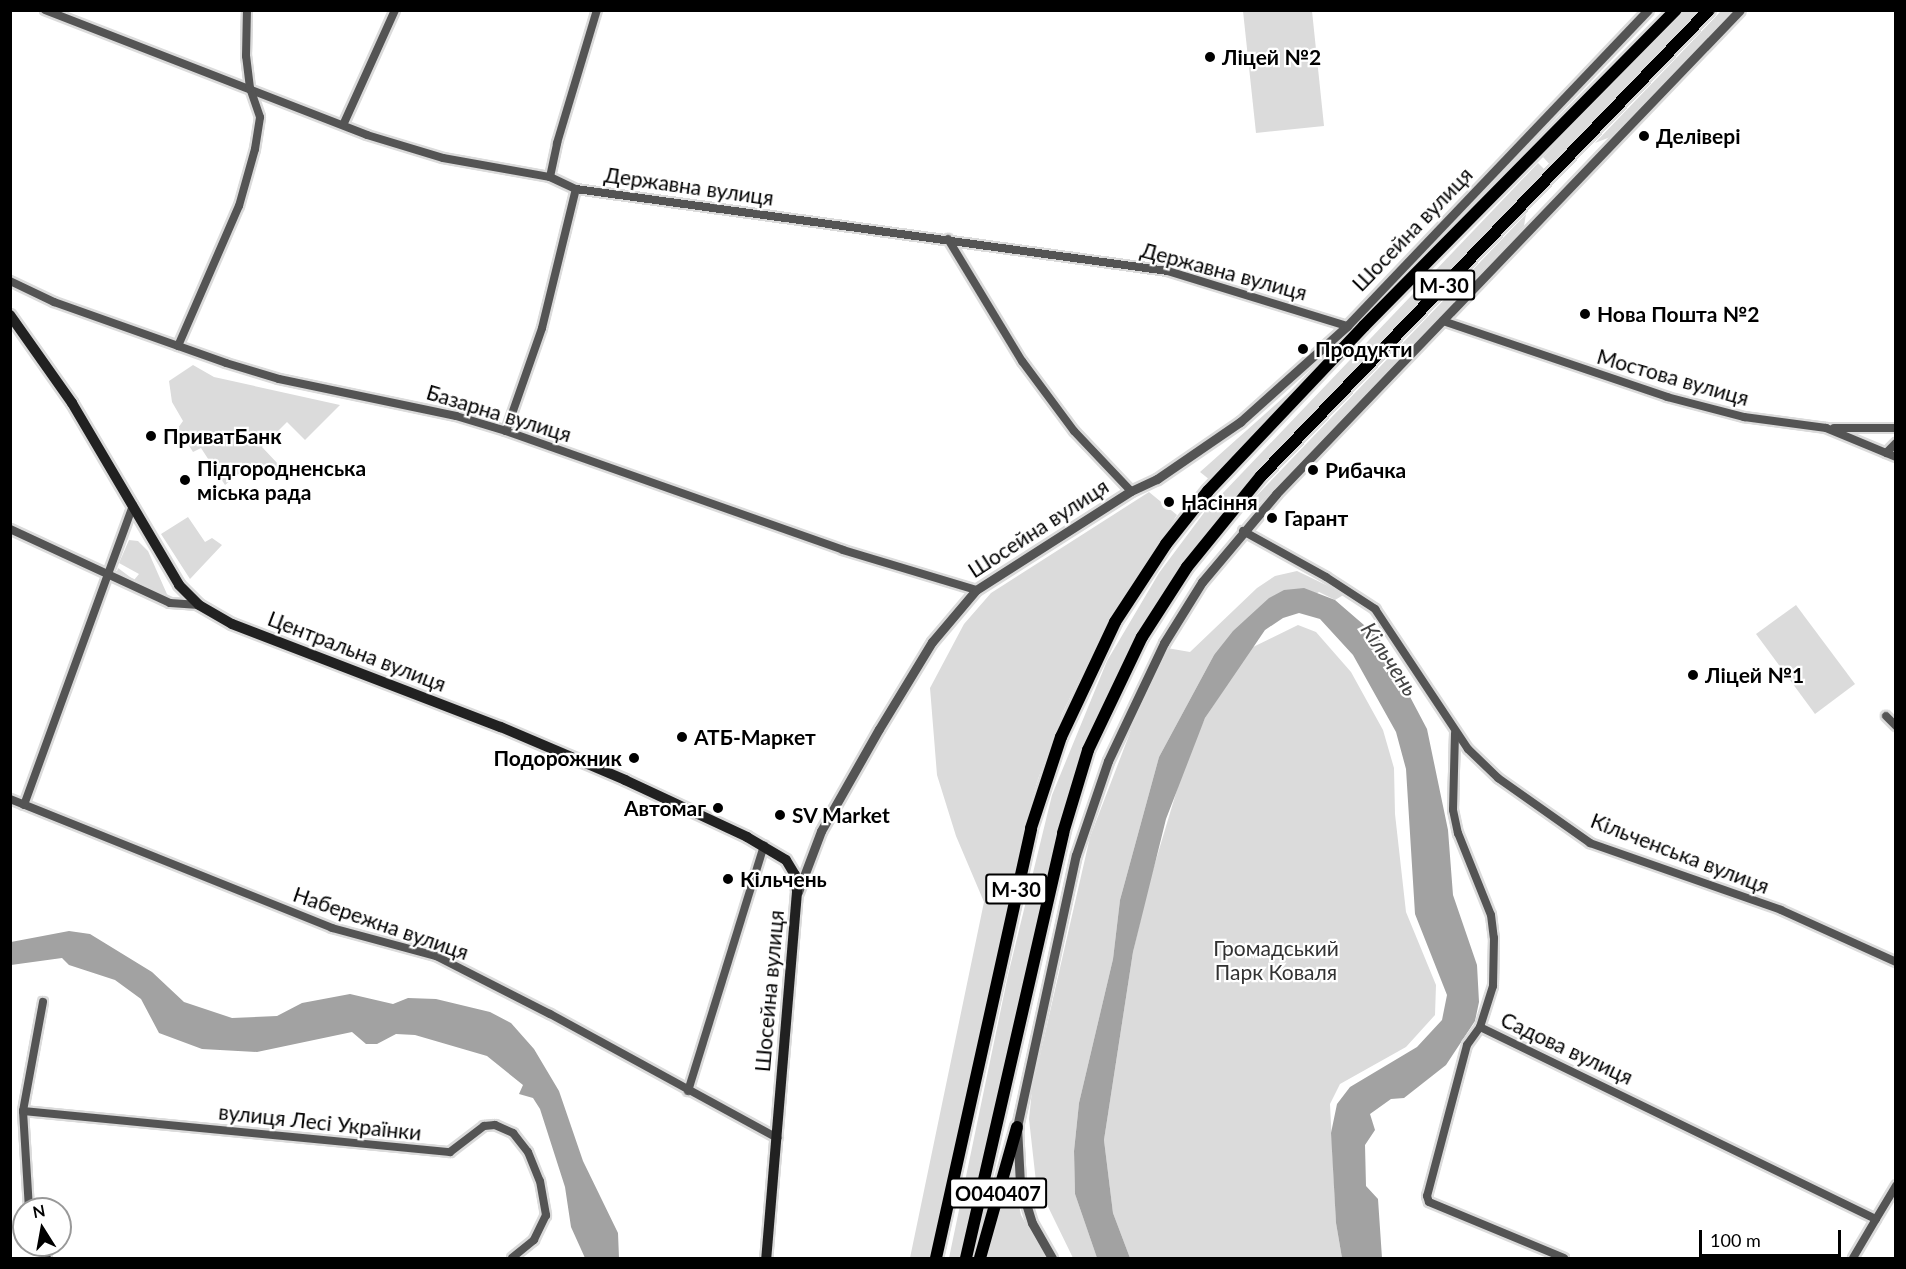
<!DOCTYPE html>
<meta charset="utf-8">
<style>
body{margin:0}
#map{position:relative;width:1906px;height:1269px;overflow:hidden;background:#fff;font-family:Lato,sans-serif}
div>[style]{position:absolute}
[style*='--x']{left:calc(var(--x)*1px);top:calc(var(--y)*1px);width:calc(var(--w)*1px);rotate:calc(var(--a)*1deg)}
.green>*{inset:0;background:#dbdbdb}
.water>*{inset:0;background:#a2a2a2}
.roads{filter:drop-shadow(2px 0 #dbdbdb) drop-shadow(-2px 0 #dbdbdb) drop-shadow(0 2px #dbdbdb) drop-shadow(0 -2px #dbdbdb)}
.minor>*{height:8px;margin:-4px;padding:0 4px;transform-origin:4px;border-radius:4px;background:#545454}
.tertiary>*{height:9px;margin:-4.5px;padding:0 4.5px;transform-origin:4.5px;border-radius:4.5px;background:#545454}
.secondary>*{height:10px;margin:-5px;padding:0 5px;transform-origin:5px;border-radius:5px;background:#212121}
.trunk>*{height:12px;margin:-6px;padding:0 6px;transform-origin:6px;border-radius:6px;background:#000}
.dots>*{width:16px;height:16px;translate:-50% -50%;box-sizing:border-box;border:3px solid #fff;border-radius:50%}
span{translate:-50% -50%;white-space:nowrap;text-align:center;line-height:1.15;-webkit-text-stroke:4.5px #fff;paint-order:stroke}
.shield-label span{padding:2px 4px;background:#fff;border:2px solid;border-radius:4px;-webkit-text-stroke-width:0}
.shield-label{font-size:20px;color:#000;font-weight:700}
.poi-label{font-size:21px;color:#000;font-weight:700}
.left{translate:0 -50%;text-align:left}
.right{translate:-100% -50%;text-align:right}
.street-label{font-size:21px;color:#000}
.park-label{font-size:21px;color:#323232}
.water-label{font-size:22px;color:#434343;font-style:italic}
.frame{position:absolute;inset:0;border:12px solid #000;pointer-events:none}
.north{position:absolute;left:12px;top:1197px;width:60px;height:60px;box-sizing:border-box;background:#fff;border:2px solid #999;border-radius:50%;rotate:349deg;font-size:16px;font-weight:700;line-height:24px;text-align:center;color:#000}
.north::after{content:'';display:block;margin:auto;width:21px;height:27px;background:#000;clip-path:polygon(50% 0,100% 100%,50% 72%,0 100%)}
.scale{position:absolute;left:1699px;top:1230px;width:142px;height:27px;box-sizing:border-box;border:3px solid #000;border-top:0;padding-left:8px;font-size:18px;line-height:21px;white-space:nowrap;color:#000;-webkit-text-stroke:4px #fff;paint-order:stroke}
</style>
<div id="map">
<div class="green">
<div style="clip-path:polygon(1243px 11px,1312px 11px,1324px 126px,1256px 133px)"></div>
<div style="clip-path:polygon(1684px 11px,1700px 11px,1552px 167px,1543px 157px)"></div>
<div style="clip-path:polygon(1721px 11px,1733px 11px,1613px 136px,1595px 143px)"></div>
<div style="clip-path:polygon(1520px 154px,1527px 158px,1210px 480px,1200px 472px,1294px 388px)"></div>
<div style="clip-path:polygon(1538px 163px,1547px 172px,1231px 501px,1221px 495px)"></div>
<div style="clip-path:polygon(1526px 214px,1524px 226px,1251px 512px,1245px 508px)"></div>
<div style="clip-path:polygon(193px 365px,214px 377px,340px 405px,305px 440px,287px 422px,262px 447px,279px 465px,266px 478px,252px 463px,225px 485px,201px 448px,193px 452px,178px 428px,183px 421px,172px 402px,169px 381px)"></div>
<div style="clip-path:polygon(1149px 492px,1177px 515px,1110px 616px,1062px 714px,1037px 782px,1023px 831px,928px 1258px,910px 1258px,984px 902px,956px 836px,937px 775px,930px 688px,964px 624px,991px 593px)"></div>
<div style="clip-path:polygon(1212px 502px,1223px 510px,1190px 553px,1124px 656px,1070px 790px,1041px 895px,960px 1258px,949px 1258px,1008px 975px,1052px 795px,1107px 661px,1159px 573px)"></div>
<div style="clip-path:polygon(188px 517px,205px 542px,212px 538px,222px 545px,190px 579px,161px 534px)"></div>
<div style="clip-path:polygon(129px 540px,138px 541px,148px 551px,170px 601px,115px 577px,118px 568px,134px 580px,139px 574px,119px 563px)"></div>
<div style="clip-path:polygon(1297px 571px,1345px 594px,1335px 600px,1319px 592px,1214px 655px,1159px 757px,1120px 900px,1113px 959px,1079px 1103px,1074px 1151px,1075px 1194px,1097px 1258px,1073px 1258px,1036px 1182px,1029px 1119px,1032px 1090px,1090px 837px,1146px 691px,1167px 648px,1190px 652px,1257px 588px,1275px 576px)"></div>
<div style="clip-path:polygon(1796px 605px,1855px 684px,1815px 714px,1756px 634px)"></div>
<div style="clip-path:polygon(1298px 625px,1316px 632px,1351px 672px,1383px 730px,1394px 768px,1395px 814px,1406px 912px,1436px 985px,1435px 1015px,1406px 1047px,1340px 1084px,1330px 1104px,1336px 1223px,1342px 1258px,1130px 1258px,1113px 1213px,1104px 1140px,1133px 952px,1149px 883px,1185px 763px,1205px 718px,1251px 648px)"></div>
<div style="clip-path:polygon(1009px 1157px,1021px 1215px,1045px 1258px,985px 1258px)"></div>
</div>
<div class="water">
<div style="clip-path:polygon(1304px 588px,1335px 600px,1379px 638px,1427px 729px,1448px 830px,1453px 895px,1477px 965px,1479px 1002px,1475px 1021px,1446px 1065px,1404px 1098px,1391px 1099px,1370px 1114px,1375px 1130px,1365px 1145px,1366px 1186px,1378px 1199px,1382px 1258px,1342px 1258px,1336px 1223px,1331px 1133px,1337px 1104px,1350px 1087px,1417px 1047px,1442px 1020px,1447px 995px,1415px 914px,1406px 769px,1396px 732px,1353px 655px,1320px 619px,1299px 613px,1283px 618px,1265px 630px,1205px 718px,1166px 819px,1133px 952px,1104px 1140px,1113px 1213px,1130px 1258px,1097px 1258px,1075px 1194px,1074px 1151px,1079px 1103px,1113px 959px,1120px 900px,1159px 757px,1214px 655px,1233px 631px,1269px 598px,1284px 590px)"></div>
<div style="clip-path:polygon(69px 931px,90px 934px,152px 972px,184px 1002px,232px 1018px,277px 1016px,302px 1003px,350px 994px,393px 1004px,408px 998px,436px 999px,490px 1012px,511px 1023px,534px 1049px,559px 1091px,583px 1161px,618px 1233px,619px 1258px,585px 1258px,571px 1227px,565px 1187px,540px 1109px,533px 1098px,519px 1094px,523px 1085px,487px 1056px,415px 1035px,396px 1034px,377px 1044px,366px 1044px,352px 1032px,257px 1052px,202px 1049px,159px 1033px,141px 999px,115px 980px,69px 965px,62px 958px,11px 965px,11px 942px)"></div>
</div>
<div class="roads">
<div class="minor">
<div style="--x:45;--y:10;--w:345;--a:21.2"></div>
<div style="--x:367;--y:135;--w:79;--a:16.8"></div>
<div style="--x:443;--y:158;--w:109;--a:10.1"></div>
<div style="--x:550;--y:177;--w:29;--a:25"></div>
<div style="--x:576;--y:189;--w:598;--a:7.89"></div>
<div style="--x:1168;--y:271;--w:187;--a:17.1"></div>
<div style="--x:344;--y:123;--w:124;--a:-65.7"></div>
<div style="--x:550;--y:177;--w:35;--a:-78"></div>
<div style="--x:557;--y:143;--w:139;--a:-73.3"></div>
<div style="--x:948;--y:239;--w:143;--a:58.8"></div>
<div style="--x:1022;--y:361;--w:87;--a:53.4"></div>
<div style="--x:1074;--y:431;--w:83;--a:46.5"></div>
<div style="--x:10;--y:281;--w:49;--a:25.5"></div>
<div style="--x:54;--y:302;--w:182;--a:19.5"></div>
<div style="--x:226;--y:363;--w:55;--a:16.8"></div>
<div style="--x:279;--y:379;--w:181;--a:11.8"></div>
<div style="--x:456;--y:416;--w:52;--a:16.7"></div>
<div style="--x:506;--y:431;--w:357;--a:19.4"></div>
<div style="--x:843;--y:550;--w:139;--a:16.7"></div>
<div style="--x:1443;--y:321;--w:237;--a:18.7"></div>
<div style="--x:1667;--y:397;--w:80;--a:14.6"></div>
<div style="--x:1744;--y:417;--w:83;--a:7.6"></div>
<div style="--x:1826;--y:428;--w:76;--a:22.5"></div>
<div style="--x:178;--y:346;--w:153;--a:-66.5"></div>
<div style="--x:239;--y:206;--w:59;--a:-74.3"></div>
<div style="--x:255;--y:149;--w:32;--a:-81"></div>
<div style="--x:260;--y:117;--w:31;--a:-109"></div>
<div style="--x:250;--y:88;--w:32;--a:-97"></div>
<div style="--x:246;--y:56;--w:46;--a:-88.8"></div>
<div style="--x:1834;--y:428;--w:62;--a:0"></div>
<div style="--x:506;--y:431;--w:109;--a:-70.7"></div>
<div style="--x:542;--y:328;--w:143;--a:-76.3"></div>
<div style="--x:1886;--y:453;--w:14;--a:-45"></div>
<div style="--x:10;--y:529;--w:176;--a:24.8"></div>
<div style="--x:170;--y:603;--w:29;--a:4"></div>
<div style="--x:1243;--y:531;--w:95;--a:29"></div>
<div style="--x:1326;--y:577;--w:59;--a:33.1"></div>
<div style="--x:1375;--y:609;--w:168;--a:56.4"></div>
<div style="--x:1468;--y:749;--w:42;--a:44"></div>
<div style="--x:1498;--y:778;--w:113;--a:35.2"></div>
<div style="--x:1590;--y:843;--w:202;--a:19.3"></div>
<div style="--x:1781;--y:910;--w:126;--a:24.3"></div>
<div style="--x:1886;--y:716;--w:14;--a:45"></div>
<div style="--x:1455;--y:733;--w:77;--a:91.5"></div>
<div style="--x:1453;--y:810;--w:24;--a:78"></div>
<div style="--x:1458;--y:833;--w:88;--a:68.1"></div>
<div style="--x:1491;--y:915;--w:23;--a:83"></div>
<div style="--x:1494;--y:938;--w:48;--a:91.2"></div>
<div style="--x:1493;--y:986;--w:43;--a:107.6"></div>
<div style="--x:1480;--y:1027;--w:440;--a:25.9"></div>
<div style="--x:1876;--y:1219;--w:39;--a:-59"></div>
<div style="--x:10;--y:799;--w:347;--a:21.8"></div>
<div style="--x:332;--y:928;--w:108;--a:15.1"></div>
<div style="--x:436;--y:956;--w:128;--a:27"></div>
<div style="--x:550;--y:1014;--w:259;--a:28.6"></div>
<div style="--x:24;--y:805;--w:319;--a:-70"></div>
<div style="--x:1480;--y:1027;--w:22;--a:126"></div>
<div style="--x:1467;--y:1045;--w:156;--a:104.8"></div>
<div style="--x:1427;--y:1196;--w:6;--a:72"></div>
<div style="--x:1429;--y:1202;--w:146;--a:22.5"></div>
<div style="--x:688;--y:1091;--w:257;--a:-72.8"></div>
<div style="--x:23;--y:1111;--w:429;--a:5.5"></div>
<div style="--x:450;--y:1152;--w:43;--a:-37.4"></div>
<div style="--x:484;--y:1126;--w:11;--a:-5"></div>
<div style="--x:495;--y:1125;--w:20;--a:24"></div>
<div style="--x:513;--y:1133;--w:24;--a:52"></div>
<div style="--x:528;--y:1152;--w:31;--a:68"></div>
<div style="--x:540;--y:1181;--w:35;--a:80"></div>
<div style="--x:546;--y:1215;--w:28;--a:116"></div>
<div style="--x:534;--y:1240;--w:28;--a:141"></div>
<div style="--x:29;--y:1209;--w:98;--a:-93.5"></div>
<div style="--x:23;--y:1111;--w:111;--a:-79.6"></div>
<div style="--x:40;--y:1245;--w:15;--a:62"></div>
<div style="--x:1853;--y:1258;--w:45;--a:-59.5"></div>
</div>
<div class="tertiary">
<div style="--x:798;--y:892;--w:65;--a:-69.3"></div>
<div style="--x:821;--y:831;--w:117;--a:-60.4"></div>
<div style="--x:879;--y:729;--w:102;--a:-58.7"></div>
<div style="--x:932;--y:642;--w:68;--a:-49.8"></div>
<div style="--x:976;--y:590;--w:184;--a:-32.6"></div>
<div style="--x:1131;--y:491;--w:29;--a:-25"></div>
<div style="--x:1157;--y:479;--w:101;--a:-34.5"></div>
<div style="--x:1240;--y:422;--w:144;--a:-41.9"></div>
<div style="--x:1347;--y:326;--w:436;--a:-46.4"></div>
<div style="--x:1052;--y:1258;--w:40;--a:-119.7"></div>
<div style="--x:1032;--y:1223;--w:41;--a:-107.1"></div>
<div style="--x:1020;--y:1184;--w:57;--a:-93"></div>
<div style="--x:1017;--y:1127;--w:278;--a:-77.8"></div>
<div style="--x:1076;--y:855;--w:99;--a:-71.2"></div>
<div style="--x:1108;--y:761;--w:131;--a:-64.6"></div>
<div style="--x:1164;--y:643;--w:72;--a:-58.1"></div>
<div style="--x:1202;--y:582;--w:115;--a:-49.9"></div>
<div style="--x:1276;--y:494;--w:670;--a:-46.21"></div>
</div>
<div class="secondary">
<div style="--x:10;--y:315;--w:108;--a:54.8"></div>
<div style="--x:72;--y:403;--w:211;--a:59.5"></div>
<div style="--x:179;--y:585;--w:28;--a:45"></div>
<div style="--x:199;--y:605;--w:38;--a:30"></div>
<div style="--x:232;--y:624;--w:288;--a:21"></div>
<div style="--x:501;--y:727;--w:135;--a:23.1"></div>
<div style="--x:625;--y:780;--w:135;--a:25"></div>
<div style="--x:747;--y:837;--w:45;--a:30.5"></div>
<div style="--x:786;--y:860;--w:17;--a:59"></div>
<div style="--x:795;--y:875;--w:17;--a:83"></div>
<div style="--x:797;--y:892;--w:367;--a:94.8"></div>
</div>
<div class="trunk">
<div style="--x:936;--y:1258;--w:440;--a:-77.5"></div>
<div style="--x:1031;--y:828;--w:96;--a:-71.8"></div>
<div style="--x:1061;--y:737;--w:127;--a:-64.8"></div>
<div style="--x:1115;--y:622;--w:93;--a:-56.8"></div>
<div style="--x:1166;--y:544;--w:68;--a:-51.6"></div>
<div style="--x:1208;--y:491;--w:227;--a:-46.6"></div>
<div style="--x:1364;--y:326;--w:444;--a:-45.4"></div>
<div style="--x:966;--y:1258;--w:436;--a:-77.1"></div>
<div style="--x:1063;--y:833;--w:87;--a:-73.2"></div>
<div style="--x:1088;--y:750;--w:125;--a:-64.5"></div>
<div style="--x:1142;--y:637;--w:83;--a:-57.3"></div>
<div style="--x:1187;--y:567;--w:117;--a:-50.9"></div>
<div style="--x:1261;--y:476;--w:646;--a:-46.13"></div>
<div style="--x:980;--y:1258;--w:136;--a:-74.2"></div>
</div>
</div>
<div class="dots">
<div style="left:1210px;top:57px;background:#000"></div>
<div style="left:1644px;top:136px;background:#000"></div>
<div style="left:1585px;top:314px;background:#000"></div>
<div style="left:1303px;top:349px;background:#000"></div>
<div style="left:151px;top:436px;background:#000"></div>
<div style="left:1313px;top:470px;background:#000"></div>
<div style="left:185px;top:480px;background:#000"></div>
<div style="left:1169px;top:502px;background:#000"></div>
<div style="left:1272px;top:518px;background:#000"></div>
<div style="left:1693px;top:675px;background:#000"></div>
<div style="left:682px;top:737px;background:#000"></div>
<div style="left:634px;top:758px;background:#000"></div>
<div style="left:718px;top:808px;background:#000"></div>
<div style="left:780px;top:815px;background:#000"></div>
<div style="left:728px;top:879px;background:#000"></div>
</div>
<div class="shield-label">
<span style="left:1444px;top:285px">М-30</span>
<span style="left:1016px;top:889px">М-30</span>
<span style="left:998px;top:1193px">О040407</span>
</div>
<div class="poi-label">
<span class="left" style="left:1222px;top:57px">Ліцей №2</span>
<span class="left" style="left:1656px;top:136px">Делівері</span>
<span class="left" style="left:1597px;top:314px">Нова Пошта №2</span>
<span class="left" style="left:1315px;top:349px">Продукти</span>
<span class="left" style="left:163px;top:436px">ПриватБанк</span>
<span class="left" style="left:197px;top:480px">Підгородненська<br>міська рада</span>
<span class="left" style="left:1325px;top:470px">Рибачка</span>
<span class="left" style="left:1181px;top:502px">Насіння</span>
<span class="left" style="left:1284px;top:518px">Гарант</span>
<span class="left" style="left:1705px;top:675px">Ліцей №1</span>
<span class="left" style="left:694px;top:737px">АТБ-Маркет</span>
<span class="right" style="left:622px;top:758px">Подорожник</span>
<span class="right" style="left:706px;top:808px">Автомаг</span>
<span class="left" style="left:792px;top:815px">SV Market</span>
<span class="left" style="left:740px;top:879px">Кільчень</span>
</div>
<div class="street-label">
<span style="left:689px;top:186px;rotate:8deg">Державна вулиця</span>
<span style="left:1412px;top:229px;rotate:-46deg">Шосейна вулиця</span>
<span style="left:1224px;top:271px;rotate:15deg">Державна вулиця</span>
<span style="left:1673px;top:377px;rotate:16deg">Мостова вулиця</span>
<span style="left:499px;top:413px;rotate:17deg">Базарна вулиця</span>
<span style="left:1038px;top:528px;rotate:-33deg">Шосейна вулиця</span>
<span style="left:357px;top:651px;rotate:21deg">Центральна вулиця</span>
<span style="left:1680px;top:853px;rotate:21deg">Кільченська вулиця</span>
<span style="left:381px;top:923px;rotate:19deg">Набережна вулиця</span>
<span style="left:769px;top:991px;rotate:-85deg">Шосейна вулиця</span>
<span style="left:1567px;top:1048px;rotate:25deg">Садова вулиця</span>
<span style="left:320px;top:1122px;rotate:6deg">вулиця Лесі Українки</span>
</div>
<div class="park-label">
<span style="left:1276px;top:960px">Громадський<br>Парк Коваля</span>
</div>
<div class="water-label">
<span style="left:1390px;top:659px;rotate:56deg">Кільчень</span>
</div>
<div class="frame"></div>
<div class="north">N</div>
<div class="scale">100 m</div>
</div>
